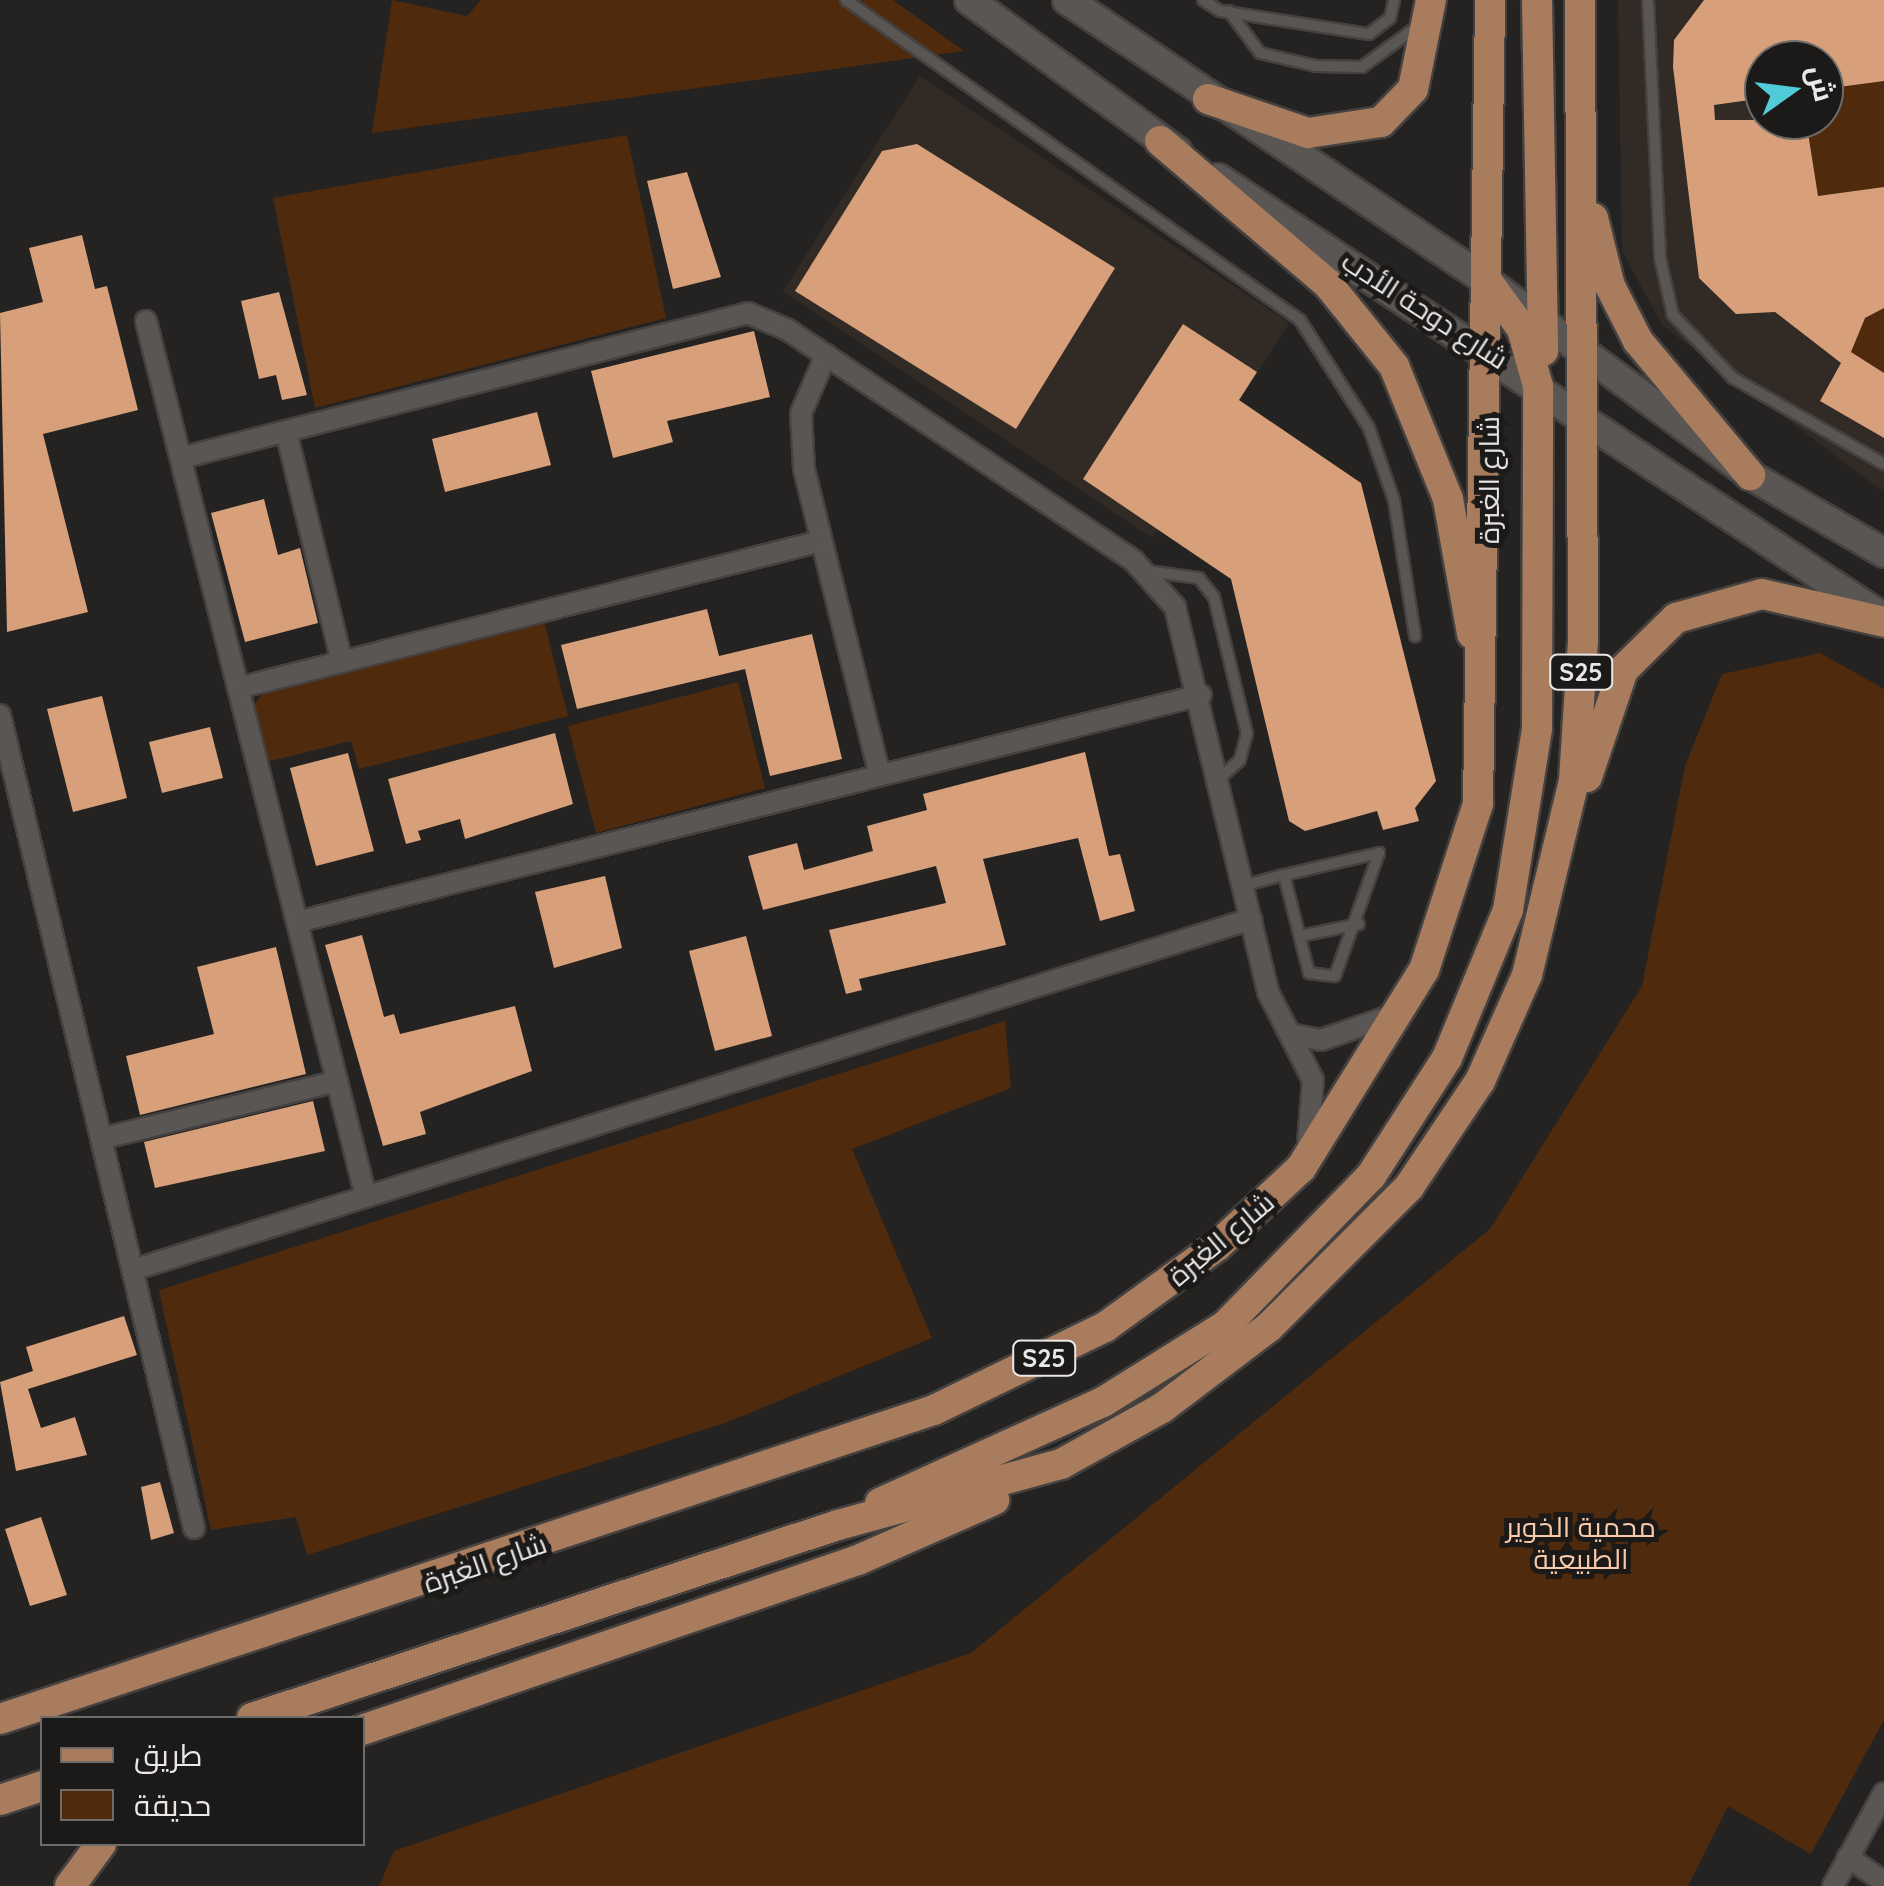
<!DOCTYPE html>
<meta charset="utf-8">
<style>
body{margin:0}
#map{position:relative;width:1884px;height:1886px;overflow:hidden;background:#252321;font-family:Quicksand,Cairo,sans-serif}
div>[style]{position:absolute}
[style*='--x']{left:calc(var(--x)*1px);top:calc(var(--y)*1px);width:calc(var(--w)*1px);rotate:calc(var(--a)*1deg)}
.built>*{inset:0;background:#322a25}
.green>*{inset:0;background:#4f2a0c}
.building>*{inset:0;background:#d7a07a}
.roads{filter:drop-shadow(2px 0 #444140) drop-shadow(-2px 0 #444140) drop-shadow(0 2px #444140) drop-shadow(0 -2px #444140)}
.lane>*{height:10px;margin:-5px;padding:0 5px;transform-origin:5px;border-radius:5px;background:#595654}
.street>*{height:20px;margin:-10px;padding:0 10px;transform-origin:10px;border-radius:10px;background:#595654}
.secondary>*{height:28px;margin:-14px;padding:0 14px;transform-origin:14px;border-radius:14px;background:#595654}
.primary>*{height:30px;margin:-15px;padding:0 15px;transform-origin:15px;border-radius:15px;background:#a87c5c}
span{translate:-50% -50%;white-space:nowrap;text-align:center;line-height:1.15;-webkit-text-stroke:10px #1c1a18;paint-order:stroke}
.shield-label span{padding:2px 8px;background:#1c1a18;border:2px solid;border-radius:8px;-webkit-text-stroke-width:0}
.shield-label{font-size:25px;color:#eae8e7;font-weight:700}
.street-label{font-size:28px;color:#eae8e7}
.park-label{font-size:28px;color:#f9caaa}
.legend{position:absolute;left:40px;top:1716px;width:325px;height:130px;box-sizing:border-box;background:#1c1a18;border:2px solid #6e6c6b;margin:0;padding:12px 18px;list-style:none;font-size:30px;color:#eae8e7}
.legend li{display:flex;align-items:center;gap:20px;height:50px}
.legend b{width:50px;border:2px solid #6e6c6b}
.north{position:absolute;left:1744px;top:40px;width:100px;height:100px;box-sizing:border-box;background:#1c1a18;border:2px solid #6e6c6b;border-radius:50%;rotate:76deg;font-size:28px;font-weight:700;line-height:40px;text-align:center;color:#eae8e7}
.north::after{content:'';display:block;margin:auto;width:35px;height:45px;background:#52cbd9;clip-path:polygon(50% 0,100% 100%,50% 72%,0 100%)}
</style>
<div id="map">
<div class="built">
<div style="clip-path:polygon(evenodd,1618px 0,1884px 0,1884px 492px,1662px 325px,1622px 251px,1618px 0,1764px 60px,1824px 60px,1824px 120px,1764px 120px,1764px 60px)"></div>
<div style="clip-path:polygon(920px 76px,1289px 323px,1152px 538px,783px 291px)"></div>
</div>
<div class="green">
<div style="clip-path:polygon(392px 0,467px 16px,481px 0,893px 0,964px 51px,372px 133px)"></div>
<div style="clip-path:polygon(1884px 81px,1884px 187px,1817px 196px,1807px 120px,1824px 120px,1824px 89px)"></div>
<div style="clip-path:polygon(627px 135px,666px 318px,315px 408px,273px 198px)"></div>
<div style="clip-path:polygon(1884px 308px,1884px 373px,1851px 352px,1865px 318px)"></div>
<div style="clip-path:polygon(544px 621px,568px 716px,359px 769px,351px 741px,263px 763px,250px 712px,262px 693px)"></div>
<div style="clip-path:polygon(1820px 653px,1884px 689px,1884px 1720px,1811px 1854px,1728px 1806px,1688px 1886px,379px 1886px,394px 1851px,971px 1653px,1490px 1229px,1642px 986px,1685px 766px,1722px 674px)"></div>
<div style="clip-path:polygon(738px 682px,765px 788px,596px 833px,568px 726px)"></div>
<div style="clip-path:polygon(1005px 1021px,1011px 1088px,852px 1149px,932px 1338px,725px 1423px,307px 1555px,296px 1517px,211px 1530px,159px 1290px)"></div>
</div>
<div class="building">
<div style="clip-path:polygon(1704px 0,1884px 0,1884px 81px,1824px 89px,1824px 60px,1764px 60px,1764px 98px,1714px 105px,1715px 120px,1806px 120px,1818px 196px,1884px 187px,1884px 308px,1865px 318px,1851px 352px,1884px 373px,1884px 438px,1820px 401px,1841px 363px,1775px 312px,1736px 314px,1699px 278px,1673px 67px,1674px 40px)"></div>
<div style="clip-path:polygon(917px 144px,1115px 268px,1016px 429px,795px 291px,882px 151px)"></div>
<div style="clip-path:polygon(687px 172px,721px 277px,673px 289px,647px 181px)"></div>
<div style="clip-path:polygon(82px 235px,95px 289px,107px 286px,138px 410px,43px 434px,88px 612px,7px 632px,0 313px,43px 302px,29px 248px)"></div>
<div style="clip-path:polygon(279px 292px,307px 395px,282px 400px,276px 375px,259px 379px,241px 301px)"></div>
<div style="clip-path:polygon(1183px 324px,1257px 372px,1239px 400px,1361px 483px,1436px 781px,1415px 808px,1419px 821px,1383px 830px,1377px 811px,1305px 831px,1289px 821px,1231px 579px,1083px 479px)"></div>
<div style="clip-path:polygon(754px 331px,770px 397px,667px 421px,673px 442px,613px 458px,591px 371px)"></div>
<div style="clip-path:polygon(537px 412px,551px 465px,445px 492px,432px 439px)"></div>
<div style="clip-path:polygon(264px 499px,278px 555px,300px 548px,318px 623px,245px 642px,211px 513px)"></div>
<div style="clip-path:polygon(707px 609px,719px 656px,812px 634px,842px 759px,770px 776px,745px 669px,577px 709px,561px 645px)"></div>
<div style="clip-path:polygon(102px 696px,127px 798px,73px 812px,47px 709px)"></div>
<div style="clip-path:polygon(210px 727px,223px 778px,162px 793px,149px 742px)"></div>
<div style="clip-path:polygon(555px 733px,573px 804px,465px 839px,460px 819px,418px 831px,421px 840px,406px 844px,388px 779px)"></div>
<div style="clip-path:polygon(1085px 752px,1109px 856px,1120px 854px,1135px 911px,1100px 921px,1078px 838px,983px 859px,1006px 945px,859px 979px,862px 990px,846px 994px,829px 930px,946px 903px,936px 866px,763px 910px,748px 856px,797px 843px,804px 870px,873px 851px,867px 826px,927px 810px,923px 794px)"></div>
<div style="clip-path:polygon(348px 753px,374px 851px,316px 866px,290px 768px)"></div>
<div style="clip-path:polygon(605px 876px,622px 948px,554px 968px,535px 892px)"></div>
<div style="clip-path:polygon(362px 935px,384px 1017px,394px 1014px,400px 1034px,515px 1006px,532px 1071px,420px 1112px,426px 1134px,383px 1146px,325px 945px)"></div>
<div style="clip-path:polygon(746px 936px,772px 1036px,715px 1051px,689px 951px)"></div>
<div style="clip-path:polygon(276px 947px,306px 1074px,140px 1115px,126px 1056px,214px 1034px,197px 967px)"></div>
<div style="clip-path:polygon(313px 1101px,325px 1151px,155px 1188px,144px 1142px)"></div>
<div style="clip-path:polygon(124px 1316px,137px 1355px,28px 1389px,41px 1428px,75px 1417px,87px 1455px,16px 1471px,0 1382px,33px 1371px,26px 1347px)"></div>
<div style="clip-path:polygon(160px 1482px,174px 1533px,151px 1540px,141px 1487px)"></div>
<div style="clip-path:polygon(41px 1517px,67px 1595px,30px 1606px,5px 1529px)"></div>
</div>
<div class="roads">
<div class="lane">
<div style="--x:846;--y:0;--w:555;--a:35.18"></div>
<div style="--x:1300;--y:320;--w:128;--a:57.4"></div>
<div style="--x:1369;--y:428;--w:76;--a:70.9"></div>
<div style="--x:1394;--y:500;--w:138;--a:81.2"></div>
<div style="--x:1203;--y:0;--w:20;--a:33"></div>
<div style="--x:1220;--y:11;--w:151;--a:8.8"></div>
<div style="--x:1369;--y:34;--w:26;--a:-37"></div>
<div style="--x:1390;--y:18;--w:18;--a:-77"></div>
<div style="--x:1648;--y:0;--w:258;--a:87.3"></div>
<div style="--x:1660;--y:258;--w:58;--a:77.2"></div>
<div style="--x:1673;--y:315;--w:87;--a:46.4"></div>
<div style="--x:1733;--y:378;--w:174;--a:29.7"></div>
<div style="--x:1229;--y:11;--w:52;--a:53.6"></div>
<div style="--x:1260;--y:53;--w:57;--a:13.1"></div>
<div style="--x:1316;--y:66;--w:46;--a:1.2"></div>
<div style="--x:1362;--y:67;--w:66;--a:-36.3"></div>
<div style="--x:1147;--y:571;--w:52;--a:7.7"></div>
<div style="--x:1199;--y:578;--w:24;--a:52"></div>
<div style="--x:1214;--y:597;--w:140;--a:76.4"></div>
<div style="--x:1247;--y:733;--w:28;--a:105"></div>
<div style="--x:1240;--y:760;--w:25;--a:138"></div>
<div style="--x:1246;--y:885;--w:39;--a:-15"></div>
<div style="--x:1284;--y:875;--w:101;--a:75.7"></div>
<div style="--x:1309;--y:973;--w:26;--a:7"></div>
<div style="--x:1335;--y:976;--w:131;--a:-70.3"></div>
<div style="--x:1379;--y:853;--w:98;--a:167"></div>
<div style="--x:1300;--y:936;--w:60;--a:-11.5"></div>
</div>
<div class="street">
<div style="--x:146;--y:321;--w:903;--a:75.9"></div>
<div style="--x:826;--y:355;--w:63;--a:113.3"></div>
<div style="--x:801;--y:413;--w:56;--a:86.9"></div>
<div style="--x:804;--y:469;--w:312;--a:76.1"></div>
<div style="--x:286;--y:431;--w:238;--a:76.4"></div>
<div style="--x:181;--y:458;--w:585;--a:-14.34"></div>
<div style="--x:748;--y:313;--w:43;--a:23"></div>
<div style="--x:788;--y:330;--w:416;--a:33.7"></div>
<div style="--x:1134;--y:561;--w:62;--a:48.3"></div>
<div style="--x:1175;--y:607;--w:396;--a:76.4"></div>
<div style="--x:1268;--y:992;--w:99;--a:62.9"></div>
<div style="--x:1313;--y:1080;--w:64;--a:94.5"></div>
<div style="--x:238;--y:688;--w:601;--a:-14.15"></div>
<div style="--x:0;--y:715;--w:836;--a:76.58"></div>
<div style="--x:297;--y:922;--w:932;--a:-14.1"></div>
<div style="--x:1295;--y:1035;--w:26;--a:11"></div>
<div style="--x:1321;--y:1040;--w:79;--a:-19.1"></div>
<div style="--x:104;--y:1138;--w:240;--a:-13.7"></div>
<div style="--x:136;--y:1269;--w:1169;--a:-17.43"></div>
<div style="--x:1848;--y:1857;--w:44;--a:34.8"></div>
<div style="--x:1833;--y:1886;--w:106;--a:-61.3"></div>
</div>
<div class="secondary">
<div style="--x:969;--y:0;--w:258;--a:36"></div>
<div style="--x:1067;--y:0;--w:505;--a:33.78"></div>
<div style="--x:1487;--y:281;--w:327;--a:36.4"></div>
<div style="--x:1750;--y:475;--w:155;--a:30.2"></div>
<div style="--x:1218;--y:178;--w:798;--a:33.45"></div>
</div>
<div class="primary">
<div style="--x:1537;--y:0;--w:351;--a:89"></div>
<div style="--x:1208;--y:99;--w:106;--a:18.8"></div>
<div style="--x:1308;--y:133;--w:74;--a:-8.6"></div>
<div style="--x:1381;--y:122;--w:46;--a:-45.9"></div>
<div style="--x:1413;--y:89;--w:91;--a:-78.6"></div>
<div style="--x:1160;--y:141;--w:221;--a:40.4"></div>
<div style="--x:1328;--y:284;--w:105;--a:51.2"></div>
<div style="--x:1394;--y:366;--w:144;--a:67.9"></div>
<div style="--x:1448;--y:499;--w:137;--a:79.9"></div>
<div style="--x:1593;--y:218;--w:70;--a:76"></div>
<div style="--x:1610;--y:286;--w:62;--a:63"></div>
<div style="--x:1638;--y:341;--w:175;--a:50.1"></div>
<div style="--x:1587;--y:777;--w:113;--a:-71.4"></div>
<div style="--x:1623;--y:670;--w:74;--a:-44.5"></div>
<div style="--x:1676;--y:618;--w:89;--a:-15.6"></div>
<div style="--x:1762;--y:594;--w:125;--a:12.9"></div>
<div style="--x:880;--y:1503;--w:245;--a:-24.4"></div>
<div style="--x:1103;--y:1402;--w:145;--a:-32"></div>
<div style="--x:1226;--y:1325;--w:208;--a:-45.8"></div>
<div style="--x:1371;--y:1176;--w:140;--a:-57.2"></div>
<div style="--x:1447;--y:1058;--w:160;--a:-67.6"></div>
<div style="--x:1508;--y:910;--w:184;--a:-80.9"></div>
<div style="--x:1537;--y:728;--w:342;--a:-89.8"></div>
<div style="--x:1538;--y:386;--w:59;--a:-105.7"></div>
<div style="--x:1522;--y:329;--w:59;--a:-126.1"></div>
<div style="--x:252;--y:1718;--w:617;--a:-18.23"></div>
<div style="--x:838;--y:1525;--w:231;--a:-15.3"></div>
<div style="--x:1061;--y:1464;--w:115;--a:-29"></div>
<div style="--x:1162;--y:1408;--w:134;--a:-37.1"></div>
<div style="--x:1269;--y:1327;--w:198;--a:-45"></div>
<div style="--x:1409;--y:1187;--w:128;--a:-56.2"></div>
<div style="--x:1480;--y:1081;--w:116;--a:-66.1"></div>
<div style="--x:1527;--y:975;--w:201;--a:-76.4"></div>
<div style="--x:1574;--y:780;--w:140;--a:-86.3"></div>
<div style="--x:1583;--y:640;--w:640;--a:-90.27"></div>
<div style="--x:0;--y:1719;--w:984;--a:-18.31"></div>
<div style="--x:934;--y:1410;--w:190;--a:-25.9"></div>
<div style="--x:1105;--y:1327;--w:138;--a:-35.9"></div>
<div style="--x:1217;--y:1246;--w:115;--a:-42.9"></div>
<div style="--x:1301;--y:1168;--w:233;--a:-58.2"></div>
<div style="--x:1424;--y:970;--w:175;--a:-72"></div>
<div style="--x:1478;--y:804;--w:804;--a:-89.14"></div>
<div style="--x:362;--y:1730;--w:524;--a:-18.92"></div>
<div style="--x:858;--y:1560;--w:149;--a:-23.8"></div>
<div style="--x:0;--y:1800;--w:44;--a:-18.4"></div>
<div style="--x:70;--y:1886;--w:52;--a:-53.6"></div>
</div>
</div>
<div class="shield-label">
<span style="left:1581px;top:672px">S25</span>
<span style="left:1044px;top:1358px">S25</span>
</div>
<div class="street-label">
<span style="left:1425px;top:310px;rotate:33deg">شارع دوحة الأدب</span>
<span style="left:1489px;top:480px;rotate:-90deg">شارع الغبرة</span>
<span style="left:1221px;top:1239px;rotate:-40deg">شارع الغبرة</span>
<span style="left:485px;top:1563px;rotate:-19deg">شارع الغبرة</span>
</div>
<div class="park-label">
<span style="left:1581px;top:1543px">محمية الخوير<br>الطبيعية</span>
</div>
<ul class="legend">
<li><b style="height:12px;background:#a87c5c"></b>طريق</li>
<li><b style="height:28px;background:#4f2a0c"></b>حديقة</li>
</ul>
<div class="north">ش</div>
</div>
